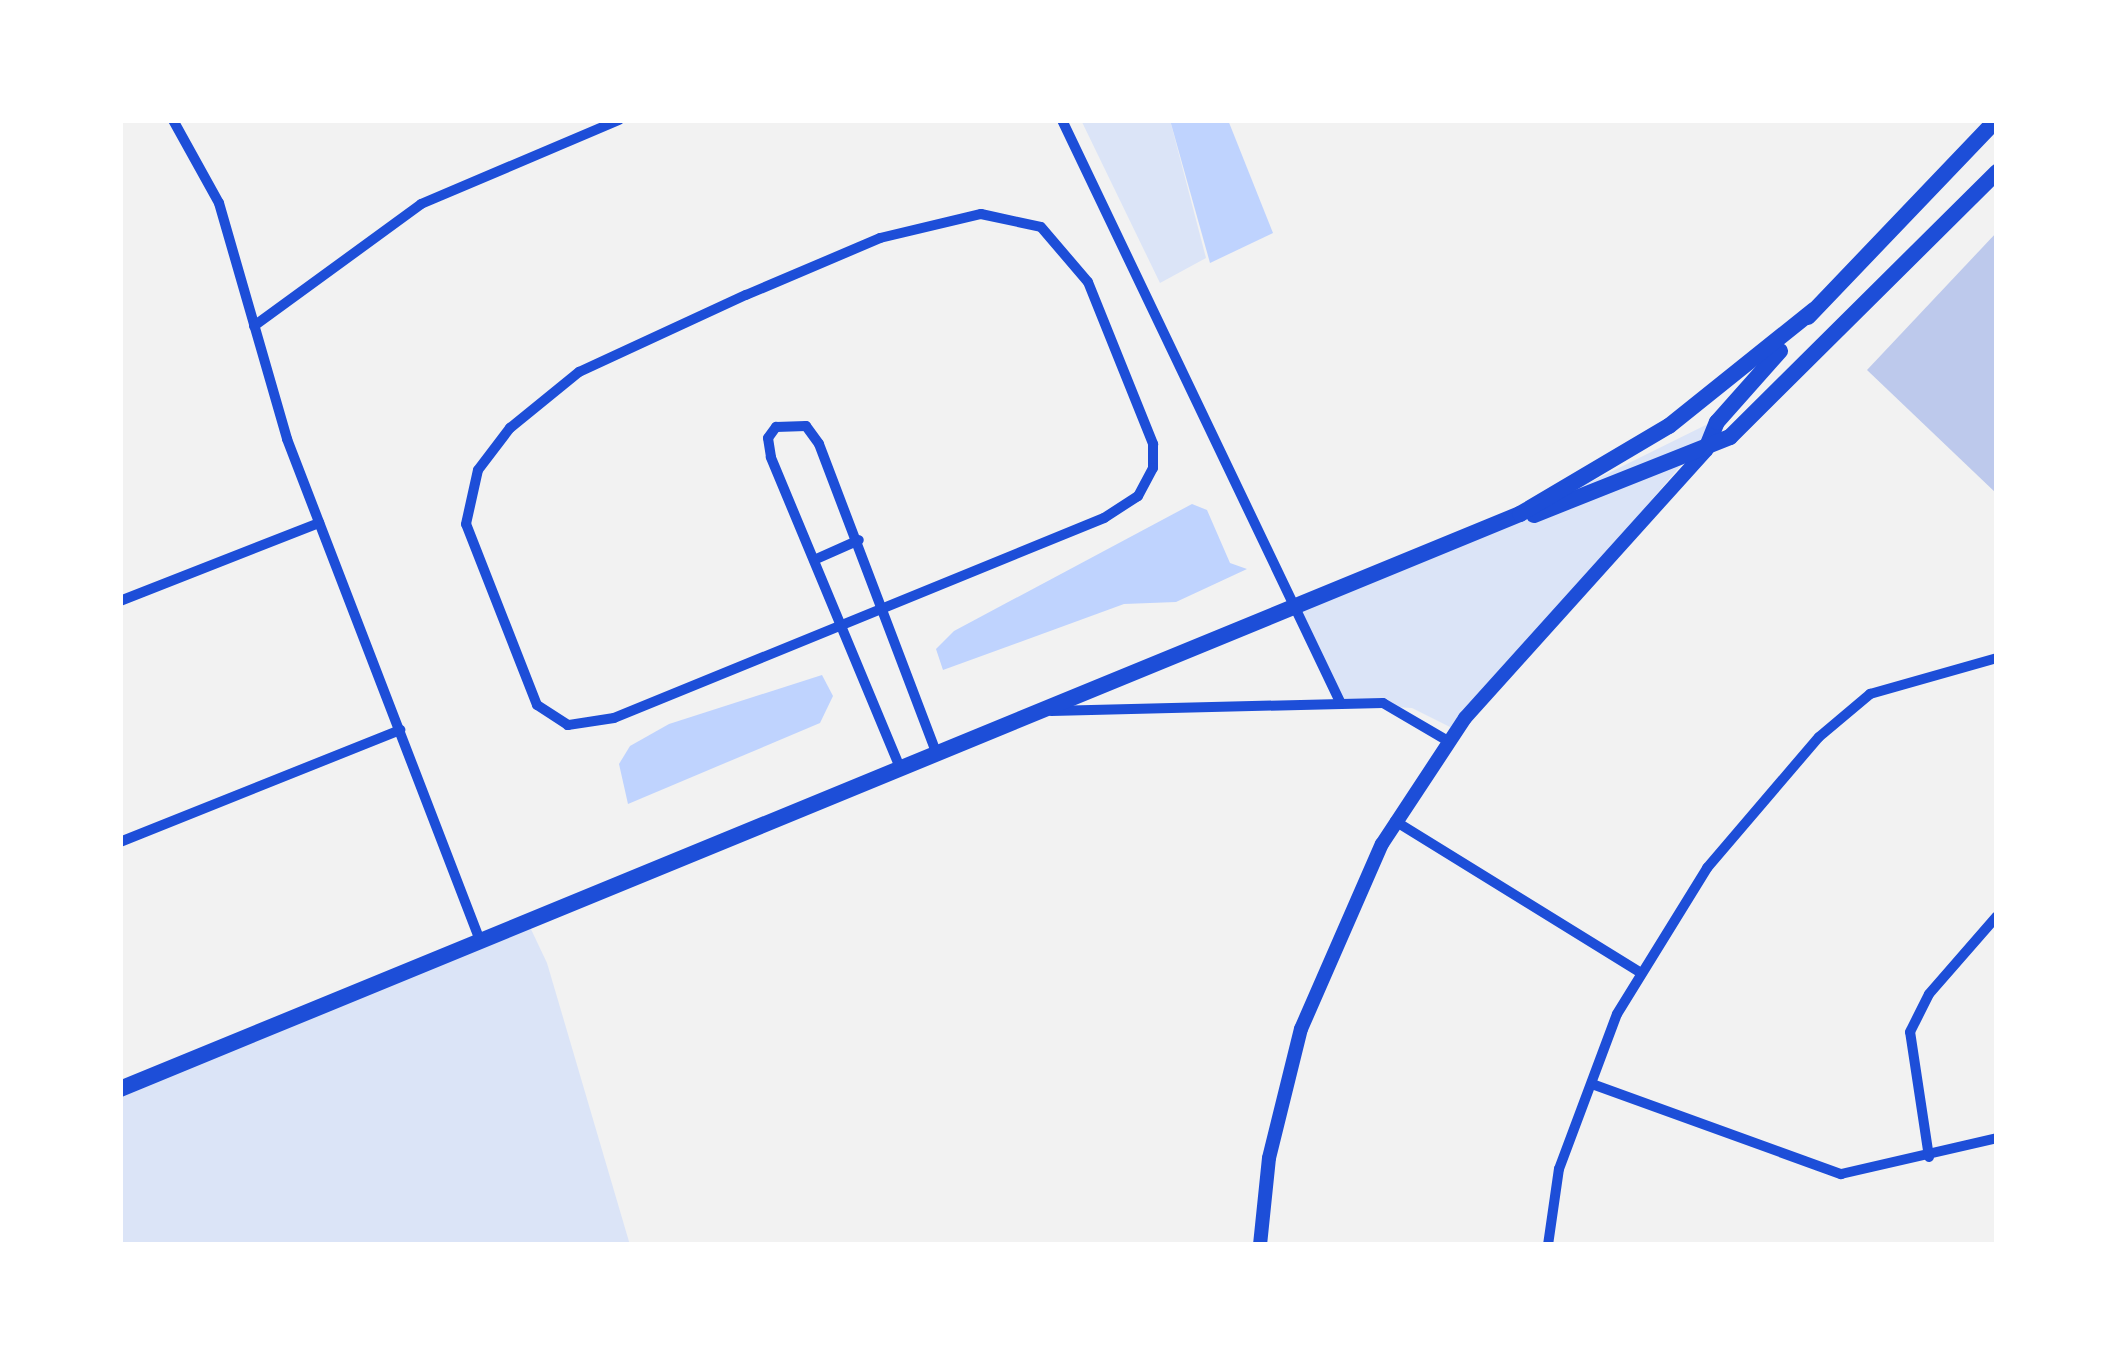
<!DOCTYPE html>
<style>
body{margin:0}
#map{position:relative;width:2117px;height:1365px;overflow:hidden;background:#f2f2f2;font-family:"Times New Roman",serif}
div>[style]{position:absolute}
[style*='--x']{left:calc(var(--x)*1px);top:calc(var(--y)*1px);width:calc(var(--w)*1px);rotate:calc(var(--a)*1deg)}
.green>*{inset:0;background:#dbe4f7}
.water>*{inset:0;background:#bfd3fe}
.building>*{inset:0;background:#bdc9ec}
.minor>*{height:10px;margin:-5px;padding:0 5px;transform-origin:5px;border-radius:5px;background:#1d4ed8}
.secondary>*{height:14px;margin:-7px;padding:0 7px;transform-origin:7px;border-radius:7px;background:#1d4ed8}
.primary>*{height:16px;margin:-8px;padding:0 8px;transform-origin:8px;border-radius:8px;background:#1d4ed8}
span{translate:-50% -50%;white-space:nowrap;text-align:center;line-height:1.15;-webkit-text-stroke:10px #fff;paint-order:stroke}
.frame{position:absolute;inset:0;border:123px solid #fff;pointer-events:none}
</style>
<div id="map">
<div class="green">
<div style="clip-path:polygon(1081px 120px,1170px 120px,1206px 258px,1160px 283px)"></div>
<div style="clip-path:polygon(1722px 417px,1456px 730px,1412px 708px,1342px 704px,1297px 610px,1546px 504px)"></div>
<div style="clip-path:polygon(529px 925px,547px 963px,630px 1245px,120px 1245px,120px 1091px)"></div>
</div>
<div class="water">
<div style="clip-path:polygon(1170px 120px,1228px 120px,1273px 233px,1210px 263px)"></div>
<div style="clip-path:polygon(1192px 504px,1207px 510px,1230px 563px,1247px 569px,1176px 602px,1124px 604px,943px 670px,936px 649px,954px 631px)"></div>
<div style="clip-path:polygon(822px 675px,833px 696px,820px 723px,628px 804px,619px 764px,630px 746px,669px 724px)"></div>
</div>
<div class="building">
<div style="clip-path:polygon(1997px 232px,1997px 494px,1867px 370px)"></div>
</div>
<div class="minor">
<div style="--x:173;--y:120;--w:95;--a:61"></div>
<div style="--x:219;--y:203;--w:246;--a:73.9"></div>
<div style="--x:287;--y:439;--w:540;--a:68.95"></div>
<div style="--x:1062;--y:120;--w:647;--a:64.46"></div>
<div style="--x:981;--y:214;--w:61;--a:12.2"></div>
<div style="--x:1041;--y:227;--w:72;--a:49.5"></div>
<div style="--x:1088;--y:282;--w:175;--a:68.1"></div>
<div style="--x:1153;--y:444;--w:24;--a:90"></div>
<div style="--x:1153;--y:468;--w:32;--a:118"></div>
<div style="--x:1138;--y:496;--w:40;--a:147.1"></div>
<div style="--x:1104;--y:518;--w:529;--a:157.8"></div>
<div style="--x:614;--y:718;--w:47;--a:171.3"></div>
<div style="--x:568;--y:725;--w:37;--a:-147"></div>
<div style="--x:537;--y:705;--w:194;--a:-111.4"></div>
<div style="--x:466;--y:524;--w:55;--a:-77.5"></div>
<div style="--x:478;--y:470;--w:53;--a:-52.7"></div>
<div style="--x:510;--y:428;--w:89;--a:-39.1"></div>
<div style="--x:579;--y:372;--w:184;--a:-24.8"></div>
<div style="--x:746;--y:295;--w:146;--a:-23"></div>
<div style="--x:880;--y:238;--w:104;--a:-13.4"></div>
<div style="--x:254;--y:326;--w:207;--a:-36.1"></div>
<div style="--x:421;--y:204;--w:215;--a:-23"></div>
<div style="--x:814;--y:560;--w:49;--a:-24"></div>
<div style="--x:120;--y:601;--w:214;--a:-21.4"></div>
<div style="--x:1051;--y:711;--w:332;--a:-1.4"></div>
<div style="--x:1383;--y:703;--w:75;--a:30.3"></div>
<div style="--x:901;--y:770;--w:339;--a:-112.6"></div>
<div style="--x:771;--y:457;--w:19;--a:-99"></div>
<div style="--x:768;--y:438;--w:14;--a:-54"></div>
<div style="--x:776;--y:427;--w:30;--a:-2"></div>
<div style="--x:806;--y:426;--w:22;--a:54"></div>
<div style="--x:819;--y:444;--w:333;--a:69.2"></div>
<div style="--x:1395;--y:821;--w:286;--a:31.7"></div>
<div style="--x:120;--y:842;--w:302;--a:-21.8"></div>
<div style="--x:1592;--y:1084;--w:265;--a:19.9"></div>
<div style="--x:1841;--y:1174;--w:160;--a:-13"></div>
<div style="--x:1929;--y:1157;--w:126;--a:-98.6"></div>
<div style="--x:1910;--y:1032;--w:42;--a:-63.4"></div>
<div style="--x:1929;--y:994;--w:103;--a:-48.9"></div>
<div style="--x:1548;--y:1245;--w:77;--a:-81.8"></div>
<div style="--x:1559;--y:1169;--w:165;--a:-69.5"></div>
<div style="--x:1617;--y:1014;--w:172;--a:-58.3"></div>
<div style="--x:1707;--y:868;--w:172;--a:-49.5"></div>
<div style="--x:1819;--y:737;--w:67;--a:-40.1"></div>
<div style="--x:1870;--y:694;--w:132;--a:-15.8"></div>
</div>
<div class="secondary">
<div style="--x:1260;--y:1245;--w:87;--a:-84.1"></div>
<div style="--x:1269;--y:1158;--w:133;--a:-76.1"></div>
<div style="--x:1301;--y:1029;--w:202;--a:-66.4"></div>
<div style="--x:1382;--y:844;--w:151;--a:-56.6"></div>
<div style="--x:1465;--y:718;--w:360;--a:-48"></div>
</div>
<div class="primary">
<div style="--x:1808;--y:317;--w:272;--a:-46.3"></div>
<div style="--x:1706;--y:449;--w:29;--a:-68"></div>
<div style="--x:1717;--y:422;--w:95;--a:-48.4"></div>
<div style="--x:1534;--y:515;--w:211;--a:-21.7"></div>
<div style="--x:1730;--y:437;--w:376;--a:-44.8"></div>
<div style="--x:120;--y:1089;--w:1513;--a:-22.33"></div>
<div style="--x:1520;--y:514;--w:173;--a:-30.6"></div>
<div style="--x:1669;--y:426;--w:186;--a:-38.7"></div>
</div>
<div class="frame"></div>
</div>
